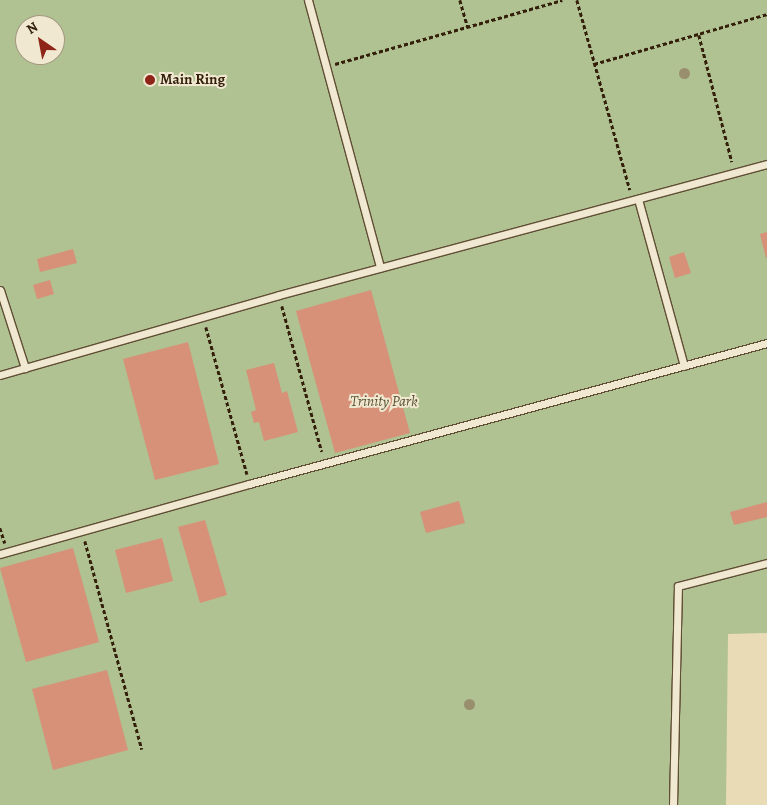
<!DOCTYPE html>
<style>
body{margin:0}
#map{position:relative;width:767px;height:805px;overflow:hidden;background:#e8dbb6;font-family:Alegreya,serif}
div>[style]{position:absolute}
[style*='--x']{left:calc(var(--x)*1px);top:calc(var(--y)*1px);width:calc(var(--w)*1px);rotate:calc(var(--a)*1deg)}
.green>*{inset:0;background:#b0c192}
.building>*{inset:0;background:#d79178}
.path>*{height:2.5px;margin-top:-1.25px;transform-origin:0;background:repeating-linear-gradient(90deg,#331f0a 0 4px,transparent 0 6.5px)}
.roads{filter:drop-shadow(1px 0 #604e35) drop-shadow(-1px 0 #604e35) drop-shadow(0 1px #604e35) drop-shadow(0 -1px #604e35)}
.lane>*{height:7px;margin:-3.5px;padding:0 3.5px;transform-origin:3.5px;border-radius:3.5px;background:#f0e8d0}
.trees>*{width:11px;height:11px;margin:-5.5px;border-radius:50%;background:#998f6e}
.dots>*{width:14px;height:14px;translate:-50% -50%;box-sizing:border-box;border:2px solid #f0e8d0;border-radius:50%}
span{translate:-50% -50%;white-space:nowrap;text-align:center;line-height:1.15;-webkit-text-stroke:4px #f0e8d0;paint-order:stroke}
.poi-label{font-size:15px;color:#331f0a;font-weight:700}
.left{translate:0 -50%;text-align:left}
.park-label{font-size:15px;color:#585033;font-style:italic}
.north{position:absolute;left:15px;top:15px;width:50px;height:50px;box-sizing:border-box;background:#f0e8d0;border:1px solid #a49881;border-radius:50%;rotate:327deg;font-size:14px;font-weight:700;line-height:20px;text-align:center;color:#331f0a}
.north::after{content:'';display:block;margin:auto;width:18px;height:22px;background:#8f2418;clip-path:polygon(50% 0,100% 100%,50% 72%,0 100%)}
</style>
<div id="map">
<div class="green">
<div style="clip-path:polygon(evenodd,0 0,767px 0,767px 633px,728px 634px,726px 805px,0 805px,0 0,25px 25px,55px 25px,55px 55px,25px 55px,25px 25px)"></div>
</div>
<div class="building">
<div style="clip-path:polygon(767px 232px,767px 258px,766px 258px,760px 234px)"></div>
<div style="clip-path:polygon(73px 249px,77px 263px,40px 272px,37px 259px)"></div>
<div style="clip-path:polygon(684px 252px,691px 273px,675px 278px,669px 257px)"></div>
<div style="clip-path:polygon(50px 280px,54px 294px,37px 299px,33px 285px)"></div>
<div style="clip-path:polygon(371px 290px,410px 433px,335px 453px,296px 311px)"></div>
<div style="clip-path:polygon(188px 342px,219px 464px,155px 480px,123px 359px)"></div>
<div style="clip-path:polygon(274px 363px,282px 393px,287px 391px,298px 432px,264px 441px,259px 422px,254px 423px,251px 412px,256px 410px,246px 370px)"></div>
<div style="clip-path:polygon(459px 501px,465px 523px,426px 533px,420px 512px)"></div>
<div style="clip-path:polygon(767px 502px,767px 517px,734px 525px,730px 512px)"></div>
<div style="clip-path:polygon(205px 520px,227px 595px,200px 603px,178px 527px)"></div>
<div style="clip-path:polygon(162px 538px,173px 581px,126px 593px,115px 550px)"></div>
<div style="clip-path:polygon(73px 548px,99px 642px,26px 662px,0 568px)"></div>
<div style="clip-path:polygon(107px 670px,128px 750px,53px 770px,32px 689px)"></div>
</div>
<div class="path">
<div style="--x:460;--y:0;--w:29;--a:74"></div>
<div style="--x:577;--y:0;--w:197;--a:74.4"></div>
<div style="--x:699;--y:35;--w:131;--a:75.4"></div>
<div style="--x:335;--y:64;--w:236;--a:-15.7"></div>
<div style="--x:594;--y:64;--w:180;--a:-16.1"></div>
<div style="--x:282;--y:306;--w:151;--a:74.7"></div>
<div style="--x:206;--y:327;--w:153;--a:74.4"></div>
<div style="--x:0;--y:528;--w:16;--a:72"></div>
<div style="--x:85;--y:541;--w:216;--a:74.7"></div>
</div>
<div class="roads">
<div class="lane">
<div style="--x:308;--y:0;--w:277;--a:74.9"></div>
<div style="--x:638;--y:199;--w:173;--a:74.6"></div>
<div style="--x:0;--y:290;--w:82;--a:72.2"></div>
<div style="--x:0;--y:375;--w:290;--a:-16"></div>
<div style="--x:279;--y:295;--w:505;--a:-15.03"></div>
<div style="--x:0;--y:554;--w:259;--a:-15.7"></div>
<div style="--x:249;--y:484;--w:537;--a:-15.23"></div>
<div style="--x:673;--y:805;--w:219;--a:-88.7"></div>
<div style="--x:678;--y:586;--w:92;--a:-14.5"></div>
</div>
</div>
<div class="trees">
<div style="left:684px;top:73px"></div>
<div style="left:469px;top:704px"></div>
</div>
<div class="dots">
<div style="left:150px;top:80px;background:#8f2418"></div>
</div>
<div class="poi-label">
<span class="left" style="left:160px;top:80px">Main Ring</span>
</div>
<div class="park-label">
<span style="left:384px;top:402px">Trinity Park</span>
</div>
<div class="north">N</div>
</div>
